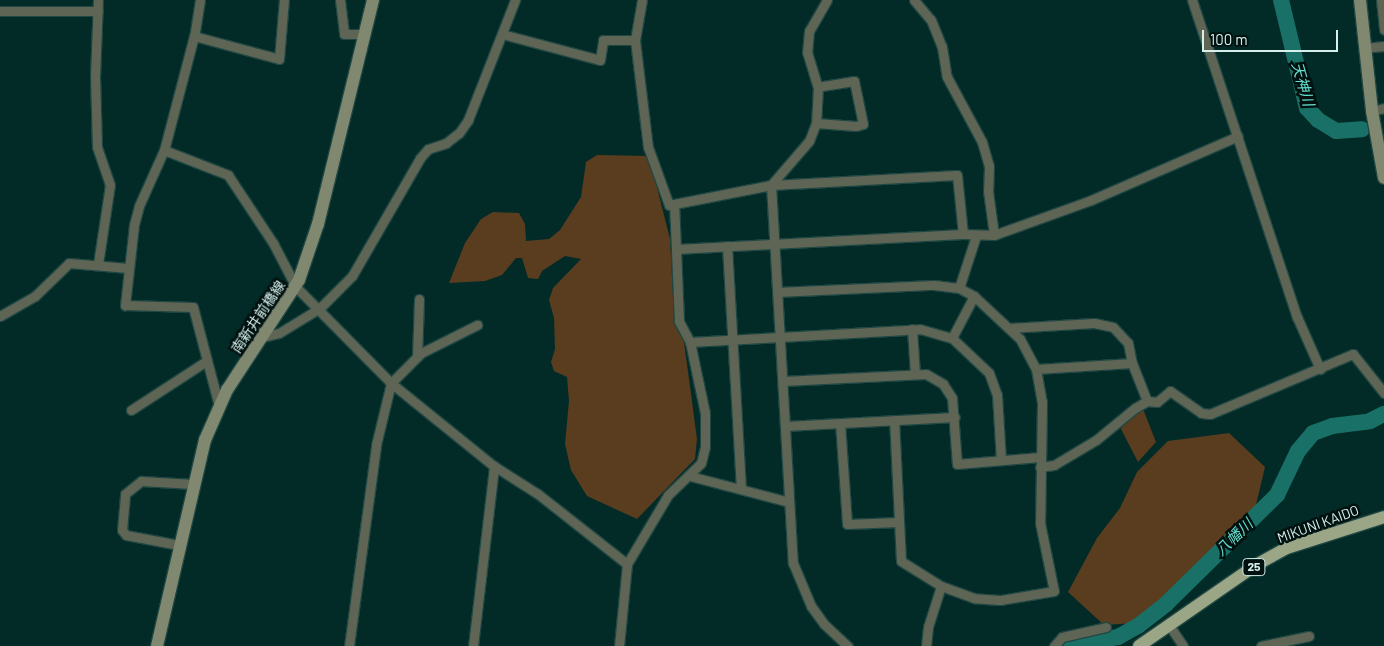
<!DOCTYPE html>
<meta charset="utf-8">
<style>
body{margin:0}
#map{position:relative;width:1384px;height:646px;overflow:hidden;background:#022b27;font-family:Barlow,"Noto Sans JP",sans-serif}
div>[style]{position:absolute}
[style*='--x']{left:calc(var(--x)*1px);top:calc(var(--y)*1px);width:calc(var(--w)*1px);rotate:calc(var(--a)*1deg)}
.green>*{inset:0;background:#5a3c1f}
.river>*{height:16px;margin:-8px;padding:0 8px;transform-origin:8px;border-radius:8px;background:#187066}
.roads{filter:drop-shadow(1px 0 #204743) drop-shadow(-1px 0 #204743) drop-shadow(0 1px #204743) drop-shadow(0 -1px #204743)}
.street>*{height:9px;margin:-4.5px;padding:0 4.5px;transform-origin:4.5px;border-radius:4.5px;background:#5f6555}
.secondary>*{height:12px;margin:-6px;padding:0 6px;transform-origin:6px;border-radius:6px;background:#808970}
.primary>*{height:12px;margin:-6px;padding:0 6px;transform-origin:6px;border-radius:6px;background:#9aa685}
span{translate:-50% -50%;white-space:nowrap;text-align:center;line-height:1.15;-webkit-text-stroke:5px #00110f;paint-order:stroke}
.shield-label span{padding:1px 4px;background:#00110f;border:1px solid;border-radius:4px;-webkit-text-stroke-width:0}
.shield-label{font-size:12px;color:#d6f0ec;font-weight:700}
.street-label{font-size:14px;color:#d6f0ec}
.water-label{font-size:15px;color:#65dccc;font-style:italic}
.scale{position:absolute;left:1202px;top:30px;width:136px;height:22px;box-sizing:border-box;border:2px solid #d6f0ec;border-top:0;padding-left:6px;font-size:15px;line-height:18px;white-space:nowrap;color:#d6f0ec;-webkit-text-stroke:4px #00110f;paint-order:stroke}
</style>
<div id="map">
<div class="green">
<div style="clip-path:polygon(597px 155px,649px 156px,670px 239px,674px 312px,682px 327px,697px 439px,695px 459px,637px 519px,587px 496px,571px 470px,565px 444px,569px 401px,567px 377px,554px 371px,551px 362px,555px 349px,554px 318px,549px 300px,553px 288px,581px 259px,565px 256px,542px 271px,538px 279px,528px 278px,522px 258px,516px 258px,502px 275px,485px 281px,449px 283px,465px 243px,481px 219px,493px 212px,519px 213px,525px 224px,526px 241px,549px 239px,560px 230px,581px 197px,586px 162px)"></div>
<div style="clip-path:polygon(1143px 409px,1156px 442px,1138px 462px,1120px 427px,1134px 412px)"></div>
<div style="clip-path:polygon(1229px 433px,1265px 467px,1255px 509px,1223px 545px,1188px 572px,1151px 622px,1104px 625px,1068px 592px,1097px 538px,1120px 508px,1137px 472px,1168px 441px)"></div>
</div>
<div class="river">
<div style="--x:1281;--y:0;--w:111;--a:76.5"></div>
<div style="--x:1307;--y:108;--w:16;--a:47"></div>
<div style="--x:1318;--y:120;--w:21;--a:31"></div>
<div style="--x:1336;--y:131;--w:26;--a:-4"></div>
<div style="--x:1067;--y:646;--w:52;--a:-10"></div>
<div style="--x:1118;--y:637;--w:23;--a:-29"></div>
<div style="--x:1138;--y:626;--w:36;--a:-38"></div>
<div style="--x:1166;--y:604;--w:156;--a:-44.5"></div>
<div style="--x:1277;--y:495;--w:49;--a:-64.5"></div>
<div style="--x:1298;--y:451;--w:23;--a:-50"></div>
<div style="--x:1313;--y:433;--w:20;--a:-20"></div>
<div style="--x:1332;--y:426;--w:38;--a:-7"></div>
<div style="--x:1370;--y:421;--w:16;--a:-27"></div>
</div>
<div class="roads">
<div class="street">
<div style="--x:200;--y:0;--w:36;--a:99"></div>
<div style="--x:194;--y:36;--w:118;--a:104.7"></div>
<div style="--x:164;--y:150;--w:61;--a:114.1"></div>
<div style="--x:139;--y:206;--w:20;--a:105"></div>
<div style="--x:134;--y:225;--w:81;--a:96.4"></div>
<div style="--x:125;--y:305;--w:68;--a:1.7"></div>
<div style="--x:193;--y:307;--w:102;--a:75.3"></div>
<div style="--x:340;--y:0;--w:34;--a:83"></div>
<div style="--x:344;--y:34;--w:21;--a:0"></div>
<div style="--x:642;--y:0;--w:41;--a:99.9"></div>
<div style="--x:635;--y:40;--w:108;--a:83.1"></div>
<div style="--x:648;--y:147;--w:62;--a:70.1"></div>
<div style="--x:669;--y:205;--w:104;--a:-11.1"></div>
<div style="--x:771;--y:185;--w:186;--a:-3.1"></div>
<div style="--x:957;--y:175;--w:59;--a:84.2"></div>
<div style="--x:827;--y:0;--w:36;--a:120"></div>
<div style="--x:809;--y:31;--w:21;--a:95"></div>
<div style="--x:807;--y:52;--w:37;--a:73"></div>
<div style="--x:818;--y:87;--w:36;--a:93"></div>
<div style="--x:816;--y:123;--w:19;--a:111"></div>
<div style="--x:809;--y:141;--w:58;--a:130.8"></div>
<div style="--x:771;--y:185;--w:379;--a:86.7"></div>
<div style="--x:793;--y:563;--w:47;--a:67.3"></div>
<div style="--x:811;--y:606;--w:22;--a:54"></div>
<div style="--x:824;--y:624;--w:33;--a:43"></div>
<div style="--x:914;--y:0;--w:26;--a:50"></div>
<div style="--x:931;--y:20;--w:29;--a:68"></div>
<div style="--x:942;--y:47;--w:30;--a:81"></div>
<div style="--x:947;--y:77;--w:74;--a:61.7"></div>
<div style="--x:982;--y:142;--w:25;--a:74"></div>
<div style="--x:989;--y:166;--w:25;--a:92"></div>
<div style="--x:988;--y:191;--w:44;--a:82.2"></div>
<div style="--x:1192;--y:0;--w:334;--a:71.7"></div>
<div style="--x:1297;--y:317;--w:57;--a:66.1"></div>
<div style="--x:1381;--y:0;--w:30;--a:84"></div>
<div style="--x:0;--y:11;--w:98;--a:0"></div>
<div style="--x:502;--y:34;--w:101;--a:14.9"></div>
<div style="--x:600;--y:60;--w:20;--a:-81"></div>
<div style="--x:603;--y:40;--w:32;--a:0"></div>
<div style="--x:194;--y:36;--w:88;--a:15.1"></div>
<div style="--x:279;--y:59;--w:59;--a:-85.2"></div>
<div style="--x:1364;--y:48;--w:20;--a:-6"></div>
<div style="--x:1372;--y:111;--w:12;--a:-14"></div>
<div style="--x:816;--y:123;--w:40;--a:4.3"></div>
<div style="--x:856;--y:126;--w:7;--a:-16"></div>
<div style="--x:863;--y:124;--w:44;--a:-101.8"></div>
<div style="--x:854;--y:81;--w:36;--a:171"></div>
<div style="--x:164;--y:150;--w:69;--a:21.3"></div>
<div style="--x:228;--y:175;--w:82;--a:56.5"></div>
<div style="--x:273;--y:243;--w:50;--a:62.4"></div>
<div style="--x:296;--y:287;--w:135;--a:45.3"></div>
<div style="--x:391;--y:383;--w:132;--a:38.9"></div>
<div style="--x:494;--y:466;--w:52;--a:32.5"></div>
<div style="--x:538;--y:494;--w:113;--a:38.2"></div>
<div style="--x:727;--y:246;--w:243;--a:86.7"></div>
<div style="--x:676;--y:249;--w:287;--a:-3"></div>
<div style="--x:963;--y:234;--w:31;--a:2"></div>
<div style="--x:994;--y:235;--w:103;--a:-19.8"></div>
<div style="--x:1091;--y:200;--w:160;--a:-23.5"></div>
<div style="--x:98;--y:264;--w:80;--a:-81.4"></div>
<div style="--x:110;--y:185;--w:40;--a:-108.9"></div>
<div style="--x:97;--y:147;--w:70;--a:-91.6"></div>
<div style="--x:95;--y:77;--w:77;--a:-87.8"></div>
<div style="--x:959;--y:288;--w:55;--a:-71.9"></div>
<div style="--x:777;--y:292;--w:157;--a:-2.6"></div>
<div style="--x:934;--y:285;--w:25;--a:7"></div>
<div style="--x:959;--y:288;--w:17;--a:28"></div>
<div style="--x:974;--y:296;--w:63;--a:43.1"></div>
<div style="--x:1020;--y:339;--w:34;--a:62"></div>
<div style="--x:1036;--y:369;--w:34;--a:80"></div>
<div style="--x:1042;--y:402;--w:121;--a:90.9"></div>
<div style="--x:1040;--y:523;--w:69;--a:78.4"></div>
<div style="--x:1054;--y:591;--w:55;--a:170.5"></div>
<div style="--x:1000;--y:600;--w:26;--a:-176"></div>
<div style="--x:974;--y:598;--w:35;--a:-160"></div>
<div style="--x:941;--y:586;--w:47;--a:-148"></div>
<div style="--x:901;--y:561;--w:141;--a:-92.8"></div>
<div style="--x:0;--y:316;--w:40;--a:-29.7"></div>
<div style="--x:35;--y:296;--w:47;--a:-44.1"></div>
<div style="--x:69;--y:263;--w:59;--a:4.8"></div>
<div style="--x:1009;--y:328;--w:85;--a:-3.4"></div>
<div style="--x:1094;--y:323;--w:19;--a:12"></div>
<div style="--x:1113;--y:327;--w:22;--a:47"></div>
<div style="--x:1128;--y:343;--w:20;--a:79"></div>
<div style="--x:1132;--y:363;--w:96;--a:176.4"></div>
<div style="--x:912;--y:329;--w:45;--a:86.2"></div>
<div style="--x:262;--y:337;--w:17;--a:-13"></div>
<div style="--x:279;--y:333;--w:48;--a:-31.4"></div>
<div style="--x:320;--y:308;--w:45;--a:-45"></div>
<div style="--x:352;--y:276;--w:136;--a:-60"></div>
<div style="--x:420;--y:158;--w:12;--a:-48"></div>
<div style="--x:428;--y:149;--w:19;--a:-18"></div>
<div style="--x:446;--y:143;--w:16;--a:-38"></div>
<div style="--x:459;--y:133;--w:16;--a:-55"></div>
<div style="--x:468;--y:120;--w:129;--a:-68.6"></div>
<div style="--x:952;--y:338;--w:47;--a:-62.4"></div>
<div style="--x:690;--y:342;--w:230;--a:-3.2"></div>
<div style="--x:920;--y:329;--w:33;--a:16"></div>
<div style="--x:952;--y:338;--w:51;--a:43.4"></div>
<div style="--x:989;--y:373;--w:23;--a:70"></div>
<div style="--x:997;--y:395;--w:65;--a:86.5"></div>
<div style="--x:417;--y:357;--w:58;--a:-88"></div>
<div style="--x:1132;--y:363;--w:41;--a:68.5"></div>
<div style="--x:783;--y:381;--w:143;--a:-2.8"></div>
<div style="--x:926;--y:374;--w:20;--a:30"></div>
<div style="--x:943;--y:384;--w:17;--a:57"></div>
<div style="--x:952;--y:398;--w:66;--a:85.7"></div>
<div style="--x:957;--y:464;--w:83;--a:-4.8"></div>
<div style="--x:131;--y:410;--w:88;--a:-33"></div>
<div style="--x:840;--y:423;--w:101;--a:86"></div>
<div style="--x:847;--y:524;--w:52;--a:-2.2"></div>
<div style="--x:785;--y:426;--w:170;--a:-3"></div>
<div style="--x:1040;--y:467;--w:14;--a:-8"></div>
<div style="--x:1054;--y:465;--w:49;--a:-30.8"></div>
<div style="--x:1096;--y:440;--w:50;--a:-39.4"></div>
<div style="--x:1135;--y:408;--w:14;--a:-30"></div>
<div style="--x:1147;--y:401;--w:10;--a:6"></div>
<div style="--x:1157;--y:402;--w:17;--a:-40"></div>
<div style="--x:1170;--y:391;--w:38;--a:35"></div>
<div style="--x:1201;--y:413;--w:9;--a:6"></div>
<div style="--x:1210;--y:414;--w:155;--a:-22.8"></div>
<div style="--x:1353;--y:354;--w:50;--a:51.5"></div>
<div style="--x:690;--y:476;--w:102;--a:14.7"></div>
<div style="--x:179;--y:545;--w:54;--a:-169.3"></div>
<div style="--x:126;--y:535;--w:6;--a:-129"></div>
<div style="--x:122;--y:530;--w:36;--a:-85"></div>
<div style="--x:125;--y:494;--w:21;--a:-39"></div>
<div style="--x:141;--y:481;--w:52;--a:3.3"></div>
<div style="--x:1169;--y:625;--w:25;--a:56"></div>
<div style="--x:349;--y:646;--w:203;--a:-82.3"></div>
<div style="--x:376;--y:445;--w:64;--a:-76.4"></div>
<div style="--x:391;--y:383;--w:42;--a:-45"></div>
<div style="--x:421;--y:353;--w:63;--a:-26.6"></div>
<div style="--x:473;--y:646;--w:181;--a:-83.3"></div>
<div style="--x:619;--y:646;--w:82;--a:-84.4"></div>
<div style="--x:627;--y:564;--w:80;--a:-59.3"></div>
<div style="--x:668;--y:495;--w:46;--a:-44.1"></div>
<div style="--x:701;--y:463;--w:16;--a:-76"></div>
<div style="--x:705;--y:447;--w:34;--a:-90"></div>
<div style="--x:705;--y:413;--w:29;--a:-102"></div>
<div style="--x:699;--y:385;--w:44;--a:-101.8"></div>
<div style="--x:690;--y:342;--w:24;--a:-118"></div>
<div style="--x:679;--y:321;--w:117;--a:-92.4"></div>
<div style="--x:926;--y:646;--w:19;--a:-84"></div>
<div style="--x:928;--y:627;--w:43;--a:-72.4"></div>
<div style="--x:1054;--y:646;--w:12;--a:-48"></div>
<div style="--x:1062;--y:637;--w:45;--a:-12.8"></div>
<div style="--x:1261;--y:646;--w:49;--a:-11.8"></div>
</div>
<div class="secondary">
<div style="--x:1360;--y:0;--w:112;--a:83.8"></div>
<div style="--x:1372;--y:111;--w:68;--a:79.8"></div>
<div style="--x:157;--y:646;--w:212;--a:-76.9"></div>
<div style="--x:205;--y:440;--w:55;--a:-66.3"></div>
<div style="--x:227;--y:390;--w:131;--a:-56.8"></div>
<div style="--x:299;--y:280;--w:59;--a:-71.3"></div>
<div style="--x:318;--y:224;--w:231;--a:-76.2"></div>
</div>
<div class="primary">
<div style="--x:1139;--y:646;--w:142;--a:-34.7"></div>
<div style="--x:1256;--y:565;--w:35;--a:-29"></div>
<div style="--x:1287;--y:548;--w:102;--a:-17.7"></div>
</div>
</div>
<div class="shield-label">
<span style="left:1254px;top:567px">25</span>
</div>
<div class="street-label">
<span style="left:258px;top:317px;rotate:-56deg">南新井前橋線</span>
<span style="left:1318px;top:524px;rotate:-20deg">MIKUNI KAIDO</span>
</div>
<div class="water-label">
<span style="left:1303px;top:84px;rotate:74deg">天神川</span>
<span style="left:1234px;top:537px;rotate:-44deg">八幡川</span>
</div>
<div class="scale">100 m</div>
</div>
